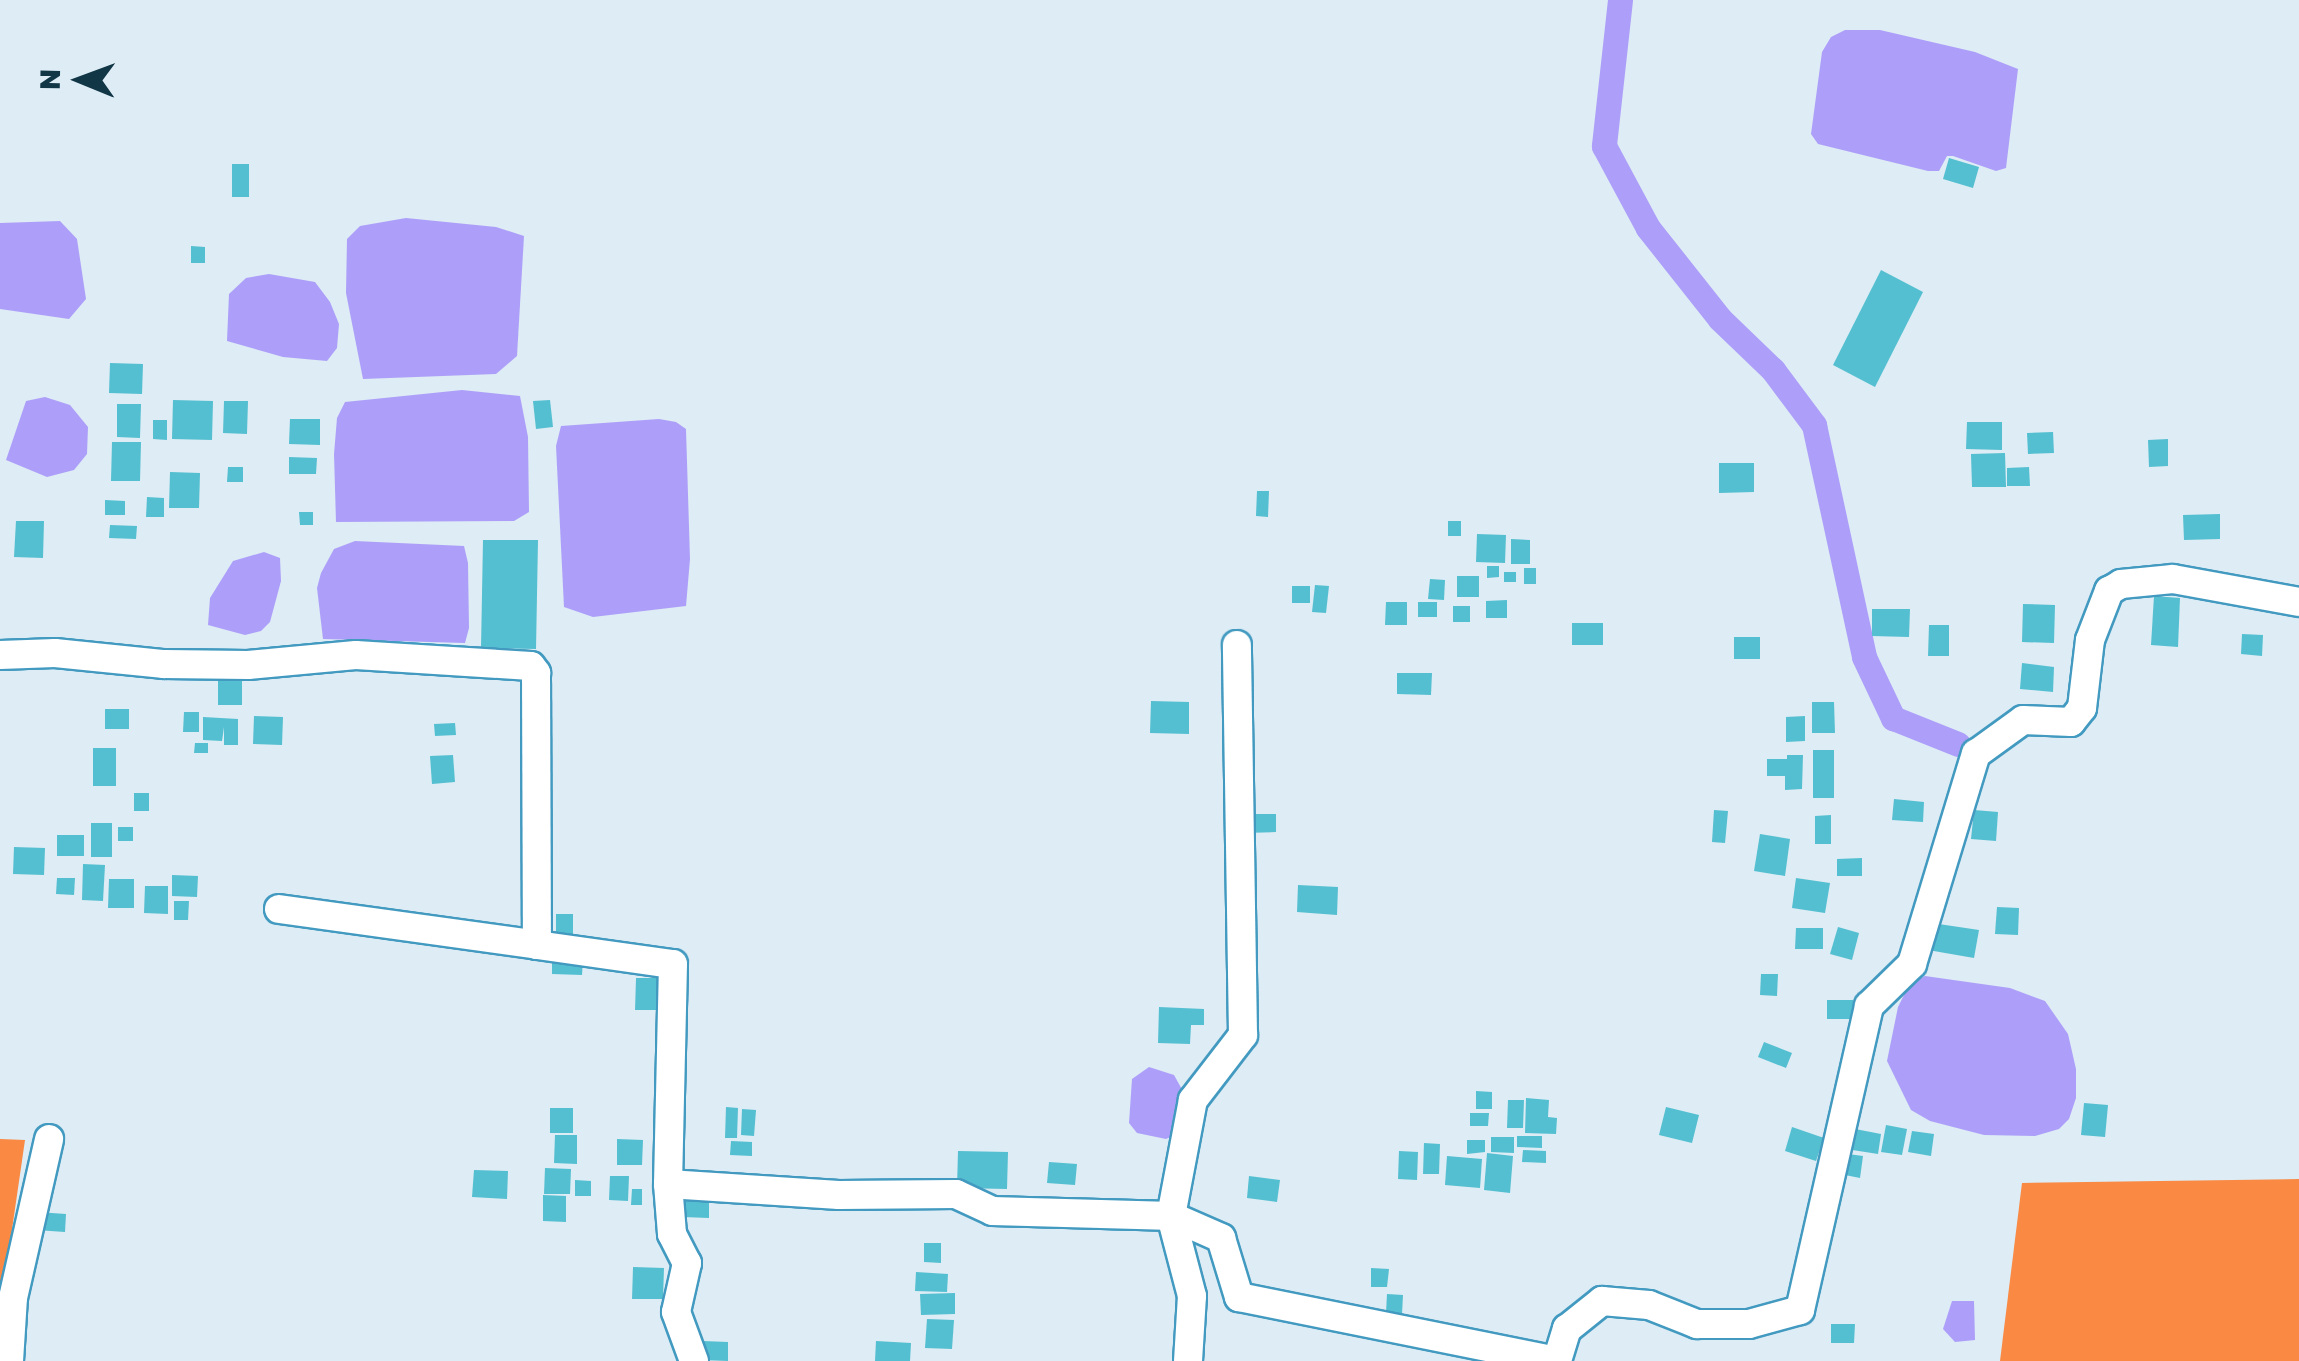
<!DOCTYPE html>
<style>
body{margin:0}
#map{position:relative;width:2299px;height:1361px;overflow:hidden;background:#ddecf5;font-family:"Golos Text",sans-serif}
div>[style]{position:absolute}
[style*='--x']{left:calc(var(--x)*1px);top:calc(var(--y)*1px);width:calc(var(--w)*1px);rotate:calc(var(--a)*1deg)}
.forest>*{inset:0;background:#f98943}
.water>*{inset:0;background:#ad9ff9}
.canal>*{height:25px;margin:-12.5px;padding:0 12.5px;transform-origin:12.5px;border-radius:12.5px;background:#ad9ff9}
.building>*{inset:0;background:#54bfd0}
.roads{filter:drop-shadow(2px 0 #439ac0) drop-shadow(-2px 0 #439ac0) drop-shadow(0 2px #439ac0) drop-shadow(0 -2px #439ac0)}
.minor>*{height:28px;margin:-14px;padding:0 14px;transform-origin:14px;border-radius:14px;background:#fff}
span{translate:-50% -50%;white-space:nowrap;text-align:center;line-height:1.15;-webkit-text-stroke:9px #ddecf5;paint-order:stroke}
.north{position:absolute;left:30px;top:30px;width:100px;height:100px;-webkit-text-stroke:8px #ddecf5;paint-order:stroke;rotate:271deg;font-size:28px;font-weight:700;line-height:40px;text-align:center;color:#113646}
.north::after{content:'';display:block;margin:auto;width:35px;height:45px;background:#113646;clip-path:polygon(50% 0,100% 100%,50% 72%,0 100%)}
</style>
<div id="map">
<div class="forest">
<div style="clip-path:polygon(0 1139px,25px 1140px,0 1312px)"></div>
<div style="clip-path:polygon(2299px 1179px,2299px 1361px,2000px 1361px,2022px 1183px)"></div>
</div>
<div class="water">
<div style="clip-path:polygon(1845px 30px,1880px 30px,1975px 52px,2018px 69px,2006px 168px,1996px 171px,1953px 156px,1947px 156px,1939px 171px,1928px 171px,1818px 144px,1811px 134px,1822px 52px,1831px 37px)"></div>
<div style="clip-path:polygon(406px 218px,496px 227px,524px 236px,517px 356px,496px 374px,363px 379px,346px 293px,347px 239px,360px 226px)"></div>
<div style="clip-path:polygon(60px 221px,77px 239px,86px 299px,69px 319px,0 309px,0 223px)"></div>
<div style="clip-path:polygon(269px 274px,315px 282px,330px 302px,339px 324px,337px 348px,327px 361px,283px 357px,227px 341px,229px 294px,246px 278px)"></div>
<div style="clip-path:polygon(462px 390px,520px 396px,528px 437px,529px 512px,514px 521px,336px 522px,334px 454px,337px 418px,345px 402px)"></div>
<div style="clip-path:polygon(45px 397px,70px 405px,88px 427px,87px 454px,74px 470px,47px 477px,6px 460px,26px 401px)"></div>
<div style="clip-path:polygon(659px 419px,676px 422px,686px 429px,690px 559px,686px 606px,593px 617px,564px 607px,556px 446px,561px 426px)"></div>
<div style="clip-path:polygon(355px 541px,464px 546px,468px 563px,469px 628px,465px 643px,323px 639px,317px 588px,321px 573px,334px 549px)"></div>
<div style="clip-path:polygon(264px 552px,280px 558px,281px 581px,270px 622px,261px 631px,245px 635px,208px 625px,210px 598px,233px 561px)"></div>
<div style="clip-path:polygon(1925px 976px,2010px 988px,2045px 1001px,2068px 1034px,2076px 1069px,2076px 1098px,2069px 1119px,2059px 1129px,2035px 1136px,1984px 1135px,1930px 1121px,1911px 1110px,1887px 1061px,1898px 1007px,1909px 985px)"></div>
<div style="clip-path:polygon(1149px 1067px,1174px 1075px,1184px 1093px,1173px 1136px,1166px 1139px,1137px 1133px,1129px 1123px,1132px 1079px)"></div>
<div style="clip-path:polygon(1952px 1301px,1974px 1301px,1975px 1340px,1955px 1342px,1943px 1329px)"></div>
</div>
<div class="canal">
<div style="--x:1620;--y:0;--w:147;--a:96.3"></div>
<div style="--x:1604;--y:146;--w:93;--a:61.8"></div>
<div style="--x:1648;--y:228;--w:116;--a:51.6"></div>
<div style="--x:1720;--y:319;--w:74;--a:43.9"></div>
<div style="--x:1773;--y:370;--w:69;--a:53.3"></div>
<div style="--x:1814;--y:425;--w:237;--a:77.8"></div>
<div style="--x:1864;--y:657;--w:68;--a:64.6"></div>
<div style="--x:1893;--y:718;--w:70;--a:21.8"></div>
</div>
<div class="building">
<div style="clip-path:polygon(1949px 158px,1979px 167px,1973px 188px,1943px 179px)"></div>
<div style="clip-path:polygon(232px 164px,249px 164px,249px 197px,232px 197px)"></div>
<div style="clip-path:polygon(191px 246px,205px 247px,205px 263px,191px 263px)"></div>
<div style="clip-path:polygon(1881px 270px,1923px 292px,1875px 387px,1833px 365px)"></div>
<div style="clip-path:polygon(110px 363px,143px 364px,142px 394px,109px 393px)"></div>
<div style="clip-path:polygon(173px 400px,213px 401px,212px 440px,172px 439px)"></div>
<div style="clip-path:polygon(550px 400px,553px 427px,536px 429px,533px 401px)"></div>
<div style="clip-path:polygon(224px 401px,248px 401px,247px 434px,223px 433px)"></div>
<div style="clip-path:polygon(117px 404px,141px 404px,140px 438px,117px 437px)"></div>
<div style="clip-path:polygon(290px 419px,320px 419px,320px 445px,289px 444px)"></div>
<div style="clip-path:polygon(153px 420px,167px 420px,167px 440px,153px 439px)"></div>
<div style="clip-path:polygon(1967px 422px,2002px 422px,2002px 450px,1966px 449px)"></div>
<div style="clip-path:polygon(2053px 432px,2054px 453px,2028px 454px,2027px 433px)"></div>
<div style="clip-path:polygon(2168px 439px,2168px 466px,2149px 467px,2148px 440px)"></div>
<div style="clip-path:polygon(112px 442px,141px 442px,140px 481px,111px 481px)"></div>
<div style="clip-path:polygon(2005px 453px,2006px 487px,1972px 487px,1971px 454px)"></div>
<div style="clip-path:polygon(289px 457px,317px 458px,316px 474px,289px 474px)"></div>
<div style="clip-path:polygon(1719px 463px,1754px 463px,1754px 492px,1719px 493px)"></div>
<div style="clip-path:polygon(228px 467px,243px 467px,243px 482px,227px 482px)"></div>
<div style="clip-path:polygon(2029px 467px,2030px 486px,2007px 486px,2007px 468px)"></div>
<div style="clip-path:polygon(170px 472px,200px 473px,199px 508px,169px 508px)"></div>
<div style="clip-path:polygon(1257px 491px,1269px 491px,1268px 517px,1256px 516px)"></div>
<div style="clip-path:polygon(147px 497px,164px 498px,164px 517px,146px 517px)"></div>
<div style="clip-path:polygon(105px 500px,125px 501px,125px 515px,105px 515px)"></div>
<div style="clip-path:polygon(299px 512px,313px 512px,313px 525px,300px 525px)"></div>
<div style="clip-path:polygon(2220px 514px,2220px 539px,2184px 540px,2183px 515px)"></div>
<div style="clip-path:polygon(16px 521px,44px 521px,43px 558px,14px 557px)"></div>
<div style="clip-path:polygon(1448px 521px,1461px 521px,1461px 536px,1448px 536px)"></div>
<div style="clip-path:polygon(110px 525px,137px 526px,136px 539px,109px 538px)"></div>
<div style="clip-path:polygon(1477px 534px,1506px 535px,1505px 563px,1476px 562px)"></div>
<div style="clip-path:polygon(1511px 539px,1530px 540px,1530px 564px,1511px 564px)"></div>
<div style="clip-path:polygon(483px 540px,538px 540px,536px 649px,481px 648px)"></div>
<div style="clip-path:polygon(1487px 566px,1499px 566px,1499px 577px,1487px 578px)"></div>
<div style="clip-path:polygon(1524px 568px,1536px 568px,1536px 584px,1524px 584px)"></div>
<div style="clip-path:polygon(1504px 572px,1516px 572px,1516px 582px,1504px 582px)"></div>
<div style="clip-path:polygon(1457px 576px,1479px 576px,1479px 597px,1457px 597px)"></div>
<div style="clip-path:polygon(1430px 579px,1445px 580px,1444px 600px,1428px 599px)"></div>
<div style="clip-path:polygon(1315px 585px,1329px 586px,1326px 613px,1312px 612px)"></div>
<div style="clip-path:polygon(1292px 586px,1310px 586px,1310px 603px,1292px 603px)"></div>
<div style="clip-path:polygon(2154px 596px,2180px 598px,2178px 647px,2151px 645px)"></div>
<div style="clip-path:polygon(1507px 600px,1507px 618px,1486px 618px,1486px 601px)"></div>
<div style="clip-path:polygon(1386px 602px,1407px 602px,1407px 625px,1385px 625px)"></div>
<div style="clip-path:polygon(1418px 602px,1437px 602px,1437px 617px,1418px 617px)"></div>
<div style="clip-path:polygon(2023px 604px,2055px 605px,2054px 643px,2022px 642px)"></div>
<div style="clip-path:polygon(1453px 606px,1470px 606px,1470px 622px,1453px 622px)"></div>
<div style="clip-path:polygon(1872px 609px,1910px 609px,1909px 637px,1872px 636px)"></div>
<div style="clip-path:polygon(1572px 623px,1603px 623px,1603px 645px,1572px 645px)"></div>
<div style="clip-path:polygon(1929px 625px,1949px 625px,1949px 656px,1928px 656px)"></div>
<div style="clip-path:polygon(2242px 634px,2263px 635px,2262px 656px,2241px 654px)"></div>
<div style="clip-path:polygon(1734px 637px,1760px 637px,1760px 659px,1734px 659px)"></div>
<div style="clip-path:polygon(2022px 663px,2054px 667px,2053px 692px,2020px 689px)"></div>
<div style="clip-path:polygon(1397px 673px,1432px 673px,1431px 695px,1397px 694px)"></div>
<div style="clip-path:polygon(218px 677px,242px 677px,242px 705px,218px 705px)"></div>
<div style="clip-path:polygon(1151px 701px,1189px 702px,1189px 734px,1150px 733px)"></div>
<div style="clip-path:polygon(1812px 702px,1834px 702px,1835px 733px,1812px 733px)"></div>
<div style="clip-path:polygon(105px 709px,129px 709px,129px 729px,105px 729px)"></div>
<div style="clip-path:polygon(184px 712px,199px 712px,199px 732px,183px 732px)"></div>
<div style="clip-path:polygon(254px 716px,283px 717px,282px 745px,253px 744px)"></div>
<div style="clip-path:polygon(1805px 716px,1805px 741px,1786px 742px,1786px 717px)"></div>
<div style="clip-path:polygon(203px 717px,238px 719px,238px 745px,224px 745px,224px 727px,222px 741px,203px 740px)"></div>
<div style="clip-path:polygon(455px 723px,456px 735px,435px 736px,434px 724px)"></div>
<div style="clip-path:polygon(195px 743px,208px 743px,208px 753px,194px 753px)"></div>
<div style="clip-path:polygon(93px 748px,116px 748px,116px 786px,93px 786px)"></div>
<div style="clip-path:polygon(1813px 750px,1834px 750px,1834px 798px,1813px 798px)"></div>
<div style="clip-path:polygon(453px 755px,455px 782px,432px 784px,430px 756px)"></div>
<div style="clip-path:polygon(1787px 755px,1803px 755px,1802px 789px,1785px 790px,1785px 776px,1767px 776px,1767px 759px,1787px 759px)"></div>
<div style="clip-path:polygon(134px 793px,149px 793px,149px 811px,134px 811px)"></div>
<div style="clip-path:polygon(1894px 799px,1924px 802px,1923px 822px,1892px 820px)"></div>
<div style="clip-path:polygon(1714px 810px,1728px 811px,1725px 843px,1712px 842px)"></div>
<div style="clip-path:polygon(1974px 810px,1998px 812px,1996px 841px,1971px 839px)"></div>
<div style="clip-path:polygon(1244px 814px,1276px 814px,1276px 832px,1244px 833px)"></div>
<div style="clip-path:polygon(1831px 815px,1831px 844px,1815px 844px,1815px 816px)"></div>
<div style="clip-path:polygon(91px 823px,112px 823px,112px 857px,91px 857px)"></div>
<div style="clip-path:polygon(118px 827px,133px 827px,133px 841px,118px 841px)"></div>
<div style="clip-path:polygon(1760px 834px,1790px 839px,1785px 876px,1754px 871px)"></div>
<div style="clip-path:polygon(57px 835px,84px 835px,84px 856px,57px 856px)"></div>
<div style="clip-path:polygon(14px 847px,45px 848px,44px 875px,13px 874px)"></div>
<div style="clip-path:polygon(1862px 858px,1862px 876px,1837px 876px,1837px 859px)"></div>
<div style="clip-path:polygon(83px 864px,105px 865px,103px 901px,82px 900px)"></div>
<div style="clip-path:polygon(172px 875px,198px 876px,197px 897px,172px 896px)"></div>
<div style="clip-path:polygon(57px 878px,75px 878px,74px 895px,56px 894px)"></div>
<div style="clip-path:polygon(1796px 878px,1830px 883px,1825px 913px,1792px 908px)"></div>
<div style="clip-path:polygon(109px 879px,134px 879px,134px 908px,108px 908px)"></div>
<div style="clip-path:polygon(1298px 885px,1338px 887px,1337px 915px,1297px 912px)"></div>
<div style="clip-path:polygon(145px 886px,168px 886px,168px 914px,144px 913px)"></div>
<div style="clip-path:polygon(174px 901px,189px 901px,188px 920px,174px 920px)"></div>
<div style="clip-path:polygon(1997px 907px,2019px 908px,2018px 935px,1995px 934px)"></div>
<div style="clip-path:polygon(556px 914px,573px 914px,573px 938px,556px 937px)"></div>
<div style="clip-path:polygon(1932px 923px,1979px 930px,1974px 958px,1928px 950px)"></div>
<div style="clip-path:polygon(1838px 927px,1859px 933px,1852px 960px,1830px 954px)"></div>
<div style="clip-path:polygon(1796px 928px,1823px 928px,1823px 949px,1795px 949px)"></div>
<div style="clip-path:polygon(552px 960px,583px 960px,582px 975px,552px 974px)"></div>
<div style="clip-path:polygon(1761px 974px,1778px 974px,1777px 996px,1760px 995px)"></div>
<div style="clip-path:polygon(636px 978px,659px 978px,659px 1010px,635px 1010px)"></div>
<div style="clip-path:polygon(1827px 1000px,1853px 1000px,1853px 1019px,1827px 1019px)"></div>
<div style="clip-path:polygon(1159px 1007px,1204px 1009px,1204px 1025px,1191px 1025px,1190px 1044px,1158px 1043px)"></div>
<div style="clip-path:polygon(1764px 1042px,1792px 1053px,1786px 1068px,1758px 1057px)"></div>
<div style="clip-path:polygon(1476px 1091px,1492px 1092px,1492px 1109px,1476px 1109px)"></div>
<div style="clip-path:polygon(1526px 1098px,1549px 1100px,1548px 1117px,1557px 1118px,1556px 1134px,1525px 1133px)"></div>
<div style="clip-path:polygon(1508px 1100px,1524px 1100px,1523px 1128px,1507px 1128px)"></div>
<div style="clip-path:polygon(2084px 1103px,2108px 1105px,2105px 1137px,2081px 1135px)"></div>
<div style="clip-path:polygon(726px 1107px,738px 1108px,737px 1138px,725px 1138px)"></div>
<div style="clip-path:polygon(1666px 1107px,1699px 1115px,1692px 1143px,1659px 1135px)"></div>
<div style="clip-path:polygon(550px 1108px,573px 1108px,573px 1133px,550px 1133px)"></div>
<div style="clip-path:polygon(742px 1109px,756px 1110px,754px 1136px,741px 1135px)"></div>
<div style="clip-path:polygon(1470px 1113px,1489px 1113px,1488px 1126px,1470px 1126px)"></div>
<div style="clip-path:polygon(1886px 1125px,1907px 1129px,1902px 1155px,1881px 1152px)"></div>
<div style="clip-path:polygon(1792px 1127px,1824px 1138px,1816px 1161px,1785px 1151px)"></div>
<div style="clip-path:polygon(1850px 1128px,1881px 1134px,1878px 1154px,1846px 1149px)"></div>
<div style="clip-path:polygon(1912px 1131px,1934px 1134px,1931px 1156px,1908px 1152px)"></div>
<div style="clip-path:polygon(555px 1135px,577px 1135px,577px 1164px,554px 1163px)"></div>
<div style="clip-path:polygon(1517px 1136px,1542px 1136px,1542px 1148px,1517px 1147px)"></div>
<div style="clip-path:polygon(1491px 1137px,1514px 1137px,1514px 1153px,1491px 1152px)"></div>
<div style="clip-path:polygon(617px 1139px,643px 1140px,642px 1165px,617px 1165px)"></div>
<div style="clip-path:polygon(1467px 1140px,1485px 1140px,1485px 1152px,1467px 1154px)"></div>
<div style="clip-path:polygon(731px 1141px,752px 1142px,752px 1156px,730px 1155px)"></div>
<div style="clip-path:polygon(1424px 1143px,1440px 1144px,1439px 1174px,1423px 1174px)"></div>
<div style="clip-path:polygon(1523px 1150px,1546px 1151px,1546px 1163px,1522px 1162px)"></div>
<div style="clip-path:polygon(958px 1151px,1008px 1152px,1007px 1189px,957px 1188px)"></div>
<div style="clip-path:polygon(1399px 1151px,1418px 1152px,1417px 1180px,1398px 1179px)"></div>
<div style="clip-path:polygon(1487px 1153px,1513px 1156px,1510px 1193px,1484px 1190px)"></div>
<div style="clip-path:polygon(1848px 1154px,1863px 1156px,1860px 1178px,1845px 1175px)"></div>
<div style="clip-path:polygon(1447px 1156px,1482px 1159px,1480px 1188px,1445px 1185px)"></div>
<div style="clip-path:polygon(1049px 1162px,1077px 1164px,1075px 1185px,1047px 1183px)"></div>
<div style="clip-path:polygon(545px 1168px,571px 1169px,570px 1194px,544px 1194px)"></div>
<div style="clip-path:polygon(474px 1170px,508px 1171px,507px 1199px,472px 1197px)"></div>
<div style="clip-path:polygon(610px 1176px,629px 1176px,628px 1201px,609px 1200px)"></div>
<div style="clip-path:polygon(1249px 1176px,1280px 1180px,1277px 1202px,1247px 1198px)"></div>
<div style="clip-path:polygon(575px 1180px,591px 1181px,591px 1196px,575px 1196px)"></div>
<div style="clip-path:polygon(632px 1189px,642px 1189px,642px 1205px,631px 1205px)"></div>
<div style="clip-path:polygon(543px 1195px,566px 1196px,566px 1222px,543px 1221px)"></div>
<div style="clip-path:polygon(683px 1198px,709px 1198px,709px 1218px,683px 1217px)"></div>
<div style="clip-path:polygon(37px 1212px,66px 1214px,65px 1232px,36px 1230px)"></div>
<div style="clip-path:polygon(924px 1243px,941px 1243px,941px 1263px,924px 1262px)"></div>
<div style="clip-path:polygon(633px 1267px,664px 1268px,663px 1299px,632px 1299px)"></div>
<div style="clip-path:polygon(1371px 1268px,1389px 1269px,1387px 1287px,1371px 1287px)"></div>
<div style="clip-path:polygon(916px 1272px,948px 1274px,947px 1292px,915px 1291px)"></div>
<div style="clip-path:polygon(955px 1293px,955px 1314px,921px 1315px,920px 1294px)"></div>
<div style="clip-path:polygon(1387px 1294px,1403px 1295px,1402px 1314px,1386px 1313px)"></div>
<div style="clip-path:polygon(927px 1319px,954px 1320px,952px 1349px,925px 1348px)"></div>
<div style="clip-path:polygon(1831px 1324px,1855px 1324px,1854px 1343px,1831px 1343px)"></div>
<div style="clip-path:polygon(703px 1341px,728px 1342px,728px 1361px,702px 1360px)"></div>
<div style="clip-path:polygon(876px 1341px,911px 1343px,910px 1361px,875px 1361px)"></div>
</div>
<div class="roads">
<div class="minor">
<div style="--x:0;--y:655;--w:55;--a:-2.1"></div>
<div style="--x:55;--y:653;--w:110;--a:5.8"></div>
<div style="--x:164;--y:664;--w:84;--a:0.7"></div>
<div style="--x:248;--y:665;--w:108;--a:-5.3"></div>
<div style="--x:356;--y:655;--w:175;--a:3.6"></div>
<div style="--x:531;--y:666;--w:9;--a:54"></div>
<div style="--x:536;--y:673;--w:272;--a:89.8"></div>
<div style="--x:537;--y:945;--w:137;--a:8"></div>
<div style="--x:673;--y:964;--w:220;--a:91.3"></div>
<div style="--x:668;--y:1184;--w:171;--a:3.7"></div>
<div style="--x:839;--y:1195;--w:117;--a:-0.5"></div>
<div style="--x:956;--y:1194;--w:40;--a:25"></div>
<div style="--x:992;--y:1211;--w:179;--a:1.6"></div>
<div style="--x:1171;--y:1216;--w:55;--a:23.7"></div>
<div style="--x:1221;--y:1238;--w:62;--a:73"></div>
<div style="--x:1239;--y:1297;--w:324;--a:11.4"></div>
<div style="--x:279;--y:909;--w:260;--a:7.9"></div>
<div style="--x:668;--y:1184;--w:50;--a:85.4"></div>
<div style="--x:672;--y:1234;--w:33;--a:63"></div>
<div style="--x:687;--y:1263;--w:50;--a:102.7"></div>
<div style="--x:676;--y:1312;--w:52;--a:69.8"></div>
<div style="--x:9;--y:1361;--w:63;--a:-86.4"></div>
<div style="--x:13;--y:1298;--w:163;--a:-77.2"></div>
<div style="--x:1188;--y:1361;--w:65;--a:-86.5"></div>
<div style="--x:1192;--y:1296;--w:83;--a:-104.7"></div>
<div style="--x:1171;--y:1216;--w:118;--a:-79.3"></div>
<div style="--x:1193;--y:1100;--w:82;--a:-52.4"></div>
<div style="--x:1243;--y:1035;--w:390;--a:-90.9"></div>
<div style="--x:1557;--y:1361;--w:34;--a:-73"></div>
<div style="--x:1567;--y:1329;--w:45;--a:-38.7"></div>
<div style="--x:1602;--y:1301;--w:47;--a:4.9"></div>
<div style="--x:1649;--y:1305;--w:52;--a:21.6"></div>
<div style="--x:1697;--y:1324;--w:52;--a:0"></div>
<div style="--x:1749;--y:1324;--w:53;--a:-15.4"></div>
<div style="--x:1800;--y:1310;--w:312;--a:-77.2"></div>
<div style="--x:1869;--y:1006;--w:60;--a:-44.3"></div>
<div style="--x:1912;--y:964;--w:220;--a:-73.1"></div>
<div style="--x:1976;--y:754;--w:58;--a:-35.9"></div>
<div style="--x:2023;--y:720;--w:48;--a:2.4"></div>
<div style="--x:2071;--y:722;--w:18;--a:-52"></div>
<div style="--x:2082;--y:708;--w:68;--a:-83.3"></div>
<div style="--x:2090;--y:640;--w:53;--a:-68.8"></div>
<div style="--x:2109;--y:591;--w:14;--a:-30"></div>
<div style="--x:2121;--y:584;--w:52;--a:-5.5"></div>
<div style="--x:2173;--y:579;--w:128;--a:10.3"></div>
</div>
</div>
<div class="north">N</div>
</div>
